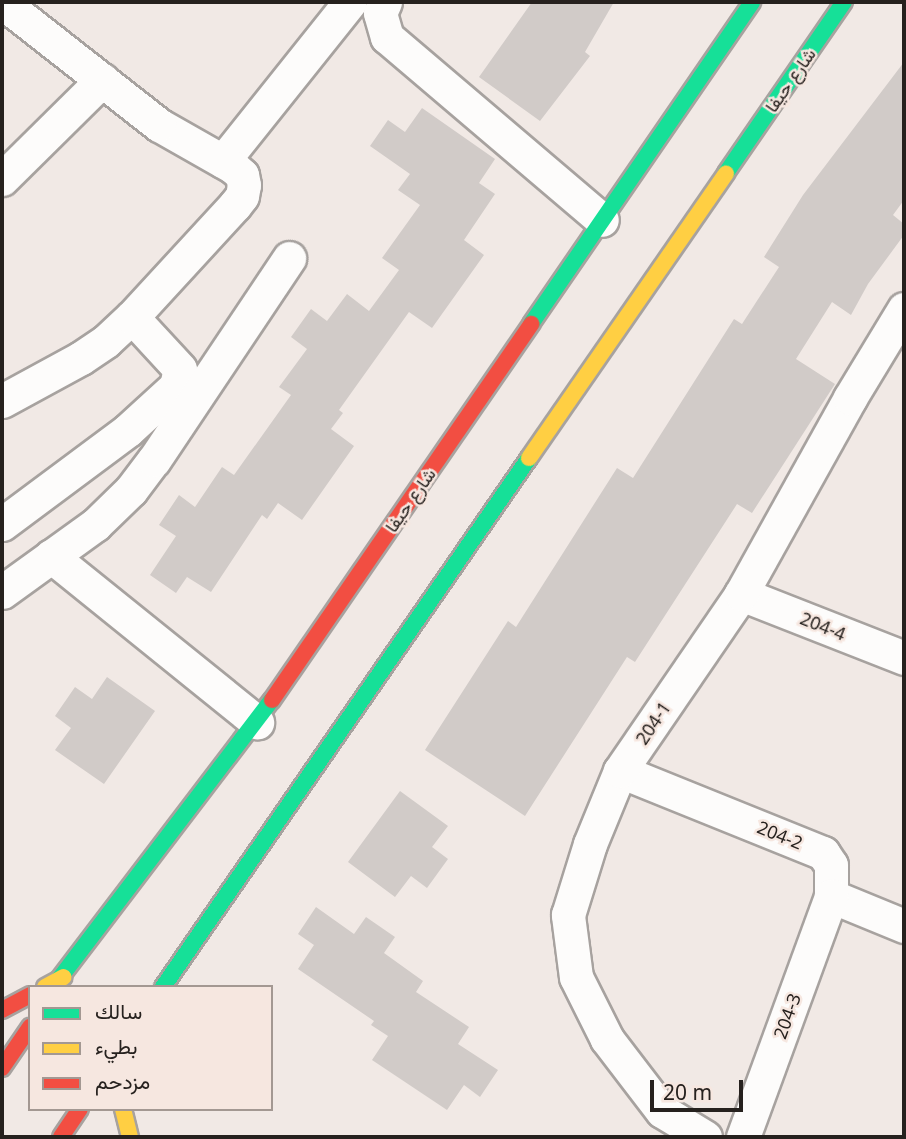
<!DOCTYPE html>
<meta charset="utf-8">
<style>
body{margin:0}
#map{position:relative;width:906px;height:1139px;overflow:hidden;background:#f1e9e5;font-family:"Noto Sans",Vazirmatn,sans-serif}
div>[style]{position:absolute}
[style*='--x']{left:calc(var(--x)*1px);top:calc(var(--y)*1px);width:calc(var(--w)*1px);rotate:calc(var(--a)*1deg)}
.building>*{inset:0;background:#d1cbc8}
.roads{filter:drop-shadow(2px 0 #a7a29f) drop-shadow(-2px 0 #a7a29f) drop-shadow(0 2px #a7a29f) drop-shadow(0 -2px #a7a29f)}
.street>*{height:33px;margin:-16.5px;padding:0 16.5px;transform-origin:16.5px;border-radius:16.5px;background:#fdfcfb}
.fast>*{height:16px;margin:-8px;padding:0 8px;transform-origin:8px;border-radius:8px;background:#16e098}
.slow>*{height:16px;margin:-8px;padding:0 8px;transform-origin:8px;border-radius:8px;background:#ffcf43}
.jam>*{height:16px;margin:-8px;padding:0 8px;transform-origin:8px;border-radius:8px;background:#f24e42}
span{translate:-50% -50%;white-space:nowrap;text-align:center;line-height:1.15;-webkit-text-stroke:5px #f6e7e0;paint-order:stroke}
.street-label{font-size:18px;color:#26211e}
.frame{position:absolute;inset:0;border:4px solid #26211e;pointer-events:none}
.legend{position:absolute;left:28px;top:985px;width:245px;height:126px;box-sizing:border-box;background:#f6e7e0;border:2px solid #a39892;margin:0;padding:9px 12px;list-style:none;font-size:21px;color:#26211e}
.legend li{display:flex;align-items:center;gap:14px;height:35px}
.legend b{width:35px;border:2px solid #a39892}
.scale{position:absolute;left:650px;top:1080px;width:93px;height:32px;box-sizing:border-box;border:4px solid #26211e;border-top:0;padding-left:9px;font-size:21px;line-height:24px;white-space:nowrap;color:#26211e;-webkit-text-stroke:5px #f6e7e0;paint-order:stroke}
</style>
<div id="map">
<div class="building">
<div style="clip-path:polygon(532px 2px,614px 2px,585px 52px,590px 56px,540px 121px,479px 77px)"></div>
<div style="clip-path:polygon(904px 62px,904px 200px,893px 215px,904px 224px,904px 235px,868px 284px,851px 315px,832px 302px,796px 359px,835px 384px,752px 513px,737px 504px,635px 662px,627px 657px,525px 816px,425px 750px,508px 621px,516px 627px,617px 468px,633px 478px,734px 319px,742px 324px,779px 267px,764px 257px,803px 195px)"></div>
<div style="clip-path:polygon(422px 108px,495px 159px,479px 183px,495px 194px,464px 240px,484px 255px,432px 328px,409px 312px,339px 410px,343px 413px,331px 429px,354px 446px,302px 520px,278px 503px,267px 519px,262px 515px,211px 592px,187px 577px,176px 593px,150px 575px,176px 536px,159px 525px,179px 495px,195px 507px,222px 467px,234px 475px,291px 395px,279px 387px,307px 349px,291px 337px,311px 309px,327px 321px,347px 294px,369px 311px,399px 270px,382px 258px,420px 205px,398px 190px,410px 174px,370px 146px,388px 120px,405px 132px)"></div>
<div style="clip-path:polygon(107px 677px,155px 711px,104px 784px,55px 750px,71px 728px,55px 716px,75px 687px,92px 699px)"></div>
<div style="clip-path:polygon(400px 791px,448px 826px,432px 847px,448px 859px,427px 888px,411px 876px,395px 897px,348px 862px)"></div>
<div style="clip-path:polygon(316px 907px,354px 934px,366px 917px,395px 937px,384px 953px,423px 981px,416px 992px,469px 1027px,458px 1044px,498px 1070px,480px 1097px,464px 1085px,447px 1110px,372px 1060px,388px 1036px,371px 1025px,374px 1021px,298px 969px,314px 945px,298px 934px)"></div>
</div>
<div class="roads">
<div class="street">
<div style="--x:385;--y:2;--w:12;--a:114"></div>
<div style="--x:380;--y:13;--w:25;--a:74"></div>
<div style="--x:387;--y:37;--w:282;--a:40.4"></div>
<div style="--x:223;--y:161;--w:203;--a:-51.4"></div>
<div style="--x:2;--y:179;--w:141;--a:-44.7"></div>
<div style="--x:2;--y:401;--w:90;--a:-28.6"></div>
<div style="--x:81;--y:358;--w:30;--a:-34"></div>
<div style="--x:106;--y:341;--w:35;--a:-43"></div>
<div style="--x:132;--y:317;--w:152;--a:-47.4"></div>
<div style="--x:235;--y:205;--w:11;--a:-52"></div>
<div style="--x:242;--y:196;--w:11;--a:-80"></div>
<div style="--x:244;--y:185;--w:10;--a:-101"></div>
<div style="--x:242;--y:175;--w:12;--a:-138"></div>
<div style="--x:233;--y:167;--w:85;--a:-150.4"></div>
<div style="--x:159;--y:125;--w:199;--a:-141.9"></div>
<div style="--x:2;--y:524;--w:157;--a:-36.7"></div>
<div style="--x:128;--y:430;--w:65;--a:-42.5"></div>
<div style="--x:176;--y:386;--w:17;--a:-77"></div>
<div style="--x:180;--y:369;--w:71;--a:-132.7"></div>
<div style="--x:51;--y:556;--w:265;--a:38.9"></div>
<div style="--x:2;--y:592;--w:115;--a:-35.8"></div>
<div style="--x:95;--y:525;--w:50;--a:-44.2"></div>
<div style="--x:131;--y:490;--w:38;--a:-53"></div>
<div style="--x:154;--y:460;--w:243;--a:-56.2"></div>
<div style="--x:741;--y:594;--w:175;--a:21.4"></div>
<div style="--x:620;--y:771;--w:219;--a:22"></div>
<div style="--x:823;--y:853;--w:14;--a:56"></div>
<div style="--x:831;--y:865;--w:31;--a:90"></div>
<div style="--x:831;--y:896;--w:79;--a:22.3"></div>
<div style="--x:705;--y:1137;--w:50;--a:-148.8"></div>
<div style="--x:662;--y:1111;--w:91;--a:-127.4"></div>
<div style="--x:607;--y:1039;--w:69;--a:-116.6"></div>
<div style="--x:576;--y:977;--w:63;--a:-97.4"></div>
<div style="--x:568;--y:915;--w:74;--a:-72.8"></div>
<div style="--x:590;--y:844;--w:79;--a:-67.7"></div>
<div style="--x:620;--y:771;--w:214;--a:-55.6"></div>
<div style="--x:741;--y:594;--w:224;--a:-60.9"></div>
<div style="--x:850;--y:398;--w:104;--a:-58.8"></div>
<div style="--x:743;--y:1137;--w:257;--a:-69.9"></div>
</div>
<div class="fast">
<div style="--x:726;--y:173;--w:208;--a:-55.4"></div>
<div style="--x:531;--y:324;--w:391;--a:-55.5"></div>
<div style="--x:53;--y:987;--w:361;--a:-52.7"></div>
<div style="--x:163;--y:987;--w:643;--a:-55.32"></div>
</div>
<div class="slow">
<div style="--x:529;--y:458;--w:346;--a:-55.3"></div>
<div style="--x:45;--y:987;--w:21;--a:-28"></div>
<div style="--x:123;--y:1109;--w:29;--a:76"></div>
</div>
<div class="jam">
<div style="--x:272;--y:700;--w:457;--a:-55.4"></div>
<div style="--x:2;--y:1010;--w:32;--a:-28"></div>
<div style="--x:2;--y:1068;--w:50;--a:-55.7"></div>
<div style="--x:61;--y:1137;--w:34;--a:-56"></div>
</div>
</div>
<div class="street-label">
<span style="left:790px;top:80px;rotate:-55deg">شارع حيفا</span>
<span style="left:410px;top:500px;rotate:-55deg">شارع حيفا</span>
<span style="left:823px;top:626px;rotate:22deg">204-4</span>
<span style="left:653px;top:723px;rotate:-56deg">204-1</span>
<span style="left:780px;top:835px;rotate:22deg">204-2</span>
<span style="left:787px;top:1016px;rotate:-70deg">204-3</span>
</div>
<div class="frame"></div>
<ul class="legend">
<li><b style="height:9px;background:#16e098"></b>سالك</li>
<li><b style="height:9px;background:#ffcf43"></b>بطيء</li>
<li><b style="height:9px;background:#f24e42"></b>مزدحم</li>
</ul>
<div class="scale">20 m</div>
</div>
